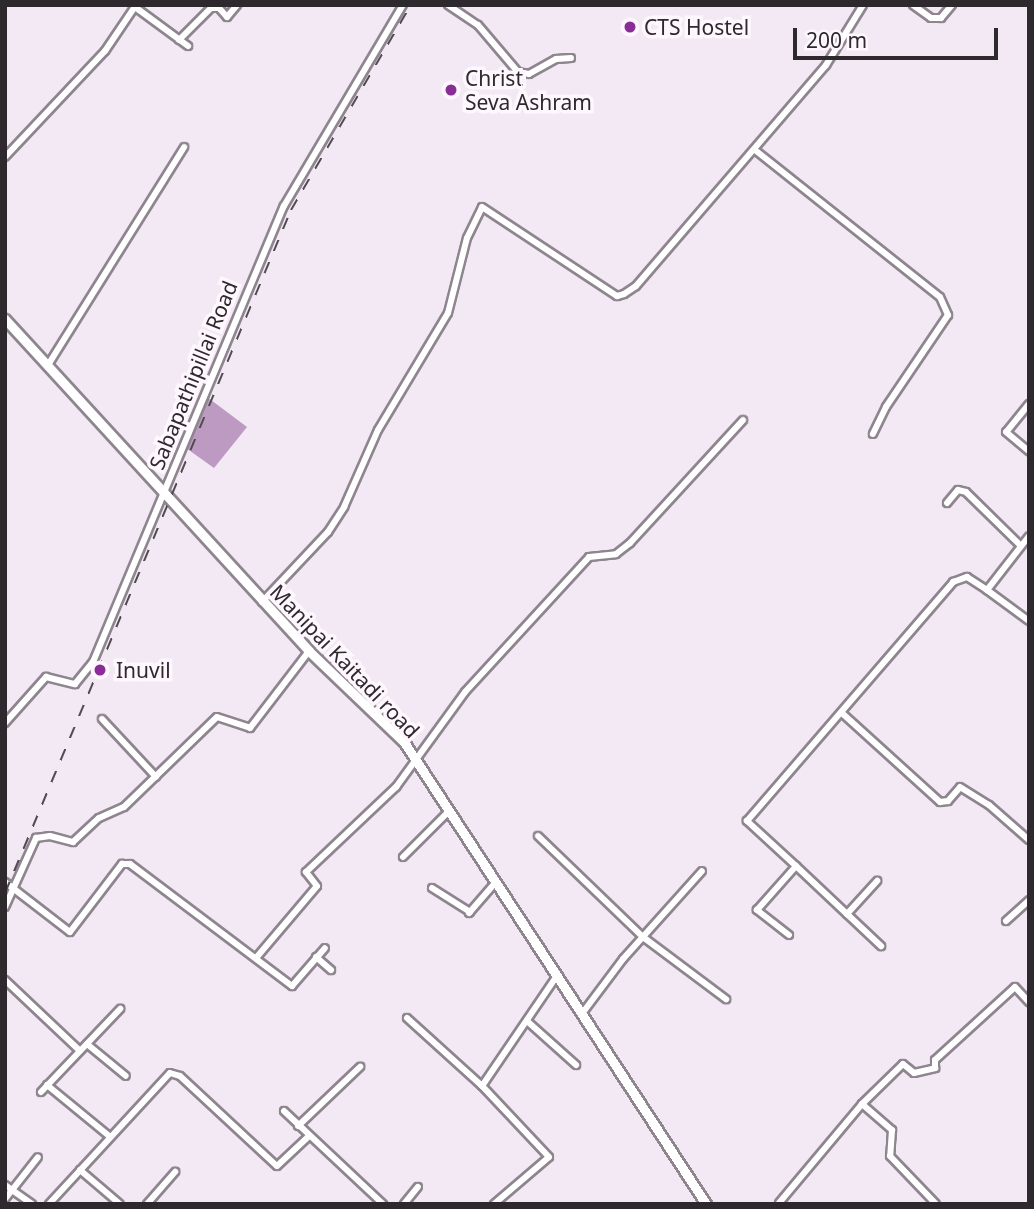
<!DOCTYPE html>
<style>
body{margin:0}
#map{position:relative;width:1034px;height:1209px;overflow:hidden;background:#f3e9f4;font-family:"Noto Sans",sans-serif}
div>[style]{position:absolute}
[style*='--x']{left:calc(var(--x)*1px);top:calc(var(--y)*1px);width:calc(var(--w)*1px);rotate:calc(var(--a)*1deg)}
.forest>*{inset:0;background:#bd9ac1}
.roads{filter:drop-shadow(2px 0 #8e858f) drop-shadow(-2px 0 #8e858f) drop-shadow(0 2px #8e858f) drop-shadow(0 -2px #8e858f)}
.minor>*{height:6px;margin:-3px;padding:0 3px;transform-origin:3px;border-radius:3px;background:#fff}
.secondary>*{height:9px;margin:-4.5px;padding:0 4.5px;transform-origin:4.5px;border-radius:4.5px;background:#fff}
.rail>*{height:2px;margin-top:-1px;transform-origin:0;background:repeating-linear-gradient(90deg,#504b50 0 12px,transparent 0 24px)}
.dots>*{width:19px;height:19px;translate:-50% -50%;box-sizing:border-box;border:4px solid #fef7fe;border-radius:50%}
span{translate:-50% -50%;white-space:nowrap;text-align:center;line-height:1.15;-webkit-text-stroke:7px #fef7fe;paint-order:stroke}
.poi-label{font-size:21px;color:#2d292d}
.left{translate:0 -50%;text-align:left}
.street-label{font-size:21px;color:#2d292d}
.frame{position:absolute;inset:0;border:7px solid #2d292d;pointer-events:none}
.scale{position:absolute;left:793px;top:28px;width:205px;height:32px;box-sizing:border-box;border:4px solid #2d292d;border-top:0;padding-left:9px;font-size:21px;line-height:24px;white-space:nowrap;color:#2d292d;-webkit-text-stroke:5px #fef7fe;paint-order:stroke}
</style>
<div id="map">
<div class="forest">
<div style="clip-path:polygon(207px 397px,247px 427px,214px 468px,186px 448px)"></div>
</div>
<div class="roads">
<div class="minor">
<div style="--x:448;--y:5;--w:36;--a:34"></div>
<div style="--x:478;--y:25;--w:62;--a:49.6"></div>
<div style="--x:518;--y:72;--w:11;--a:10"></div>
<div style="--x:529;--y:74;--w:31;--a:-29"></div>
<div style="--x:556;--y:59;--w:15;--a:-4"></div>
<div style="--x:913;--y:5;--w:22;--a:36"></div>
<div style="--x:931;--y:18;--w:10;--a:0"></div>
<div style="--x:941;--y:18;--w:17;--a:-50"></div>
<div style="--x:135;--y:7;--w:66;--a:36.3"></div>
<div style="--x:179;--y:40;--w:45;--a:-45"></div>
<div style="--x:211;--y:8;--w:8;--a:0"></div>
<div style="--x:219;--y:8;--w:12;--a:48"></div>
<div style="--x:227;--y:17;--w:16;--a:-50"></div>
<div style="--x:755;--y:150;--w:236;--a:38.5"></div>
<div style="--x:940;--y:297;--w:20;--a:66"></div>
<div style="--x:948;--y:315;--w:111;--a:124"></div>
<div style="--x:886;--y:407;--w:30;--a:116"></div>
<div style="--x:5;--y:157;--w:146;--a:-46.7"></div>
<div style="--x:105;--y:51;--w:55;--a:-56"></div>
<div style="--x:48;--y:365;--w:257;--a:-58"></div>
<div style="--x:1029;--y:404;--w:36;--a:129"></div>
<div style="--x:1006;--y:432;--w:30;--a:40"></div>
<div style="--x:947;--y:503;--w:17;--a:-50"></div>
<div style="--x:958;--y:490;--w:8;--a:14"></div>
<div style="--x:966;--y:492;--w:77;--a:44.5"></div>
<div style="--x:987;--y:590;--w:52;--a:36.4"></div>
<div style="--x:262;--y:602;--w:96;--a:-46.7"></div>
<div style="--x:328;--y:532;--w:30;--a:-57"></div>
<div style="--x:344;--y:507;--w:84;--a:-66.2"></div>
<div style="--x:378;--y:430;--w:136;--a:-59.1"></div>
<div style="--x:448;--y:313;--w:77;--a:-75.8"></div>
<div style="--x:467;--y:238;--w:34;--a:-64"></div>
<div style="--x:482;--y:207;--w:162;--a:33.4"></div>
<div style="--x:617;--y:296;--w:7;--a:-16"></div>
<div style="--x:624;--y:294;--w:14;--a:-34"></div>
<div style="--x:636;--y:286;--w:291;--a:-49.3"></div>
<div style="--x:826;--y:65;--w:70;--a:-58.3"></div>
<div style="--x:843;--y:714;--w:131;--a:42.2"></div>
<div style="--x:940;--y:802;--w:8;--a:-7"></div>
<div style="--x:948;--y:801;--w:18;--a:-49"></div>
<div style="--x:960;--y:787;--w:34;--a:32"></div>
<div style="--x:989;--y:805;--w:53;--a:41.2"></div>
<div style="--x:102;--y:719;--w:79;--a:47"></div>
<div style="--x:5;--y:723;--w:62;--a:-48.3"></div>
<div style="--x:46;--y:677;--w:30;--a:14"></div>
<div style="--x:75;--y:684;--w:28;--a:-51"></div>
<div style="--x:93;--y:662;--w:494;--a:-67.3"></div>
<div style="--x:284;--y:206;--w:234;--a:-59.4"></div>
<div style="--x:538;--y:836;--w:146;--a:43.9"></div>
<div style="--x:643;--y:937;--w:104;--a:36.8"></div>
<div style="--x:403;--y:857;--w:65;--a:-45"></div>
<div style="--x:796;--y:866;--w:70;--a:43.3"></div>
<div style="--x:847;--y:914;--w:45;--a:-47.7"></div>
<div style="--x:5;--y:882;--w:82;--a:37.6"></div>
<div style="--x:70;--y:932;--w:86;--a:-52.6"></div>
<div style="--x:122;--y:864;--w:8;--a:0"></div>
<div style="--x:130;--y:864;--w:203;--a:37"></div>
<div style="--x:292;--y:986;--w:50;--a:-49"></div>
<div style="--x:432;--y:888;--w:45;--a:32.3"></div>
<div style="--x:5;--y:907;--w:76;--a:-65.8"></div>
<div style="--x:36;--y:838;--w:14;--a:-8"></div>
<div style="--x:50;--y:836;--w:24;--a:15"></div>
<div style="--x:73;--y:842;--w:35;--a:-43"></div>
<div style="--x:99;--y:818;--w:27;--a:-24"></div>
<div style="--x:124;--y:807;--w:129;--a:-44.1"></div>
<div style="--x:217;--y:717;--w:35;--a:18"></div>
<div style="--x:250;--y:728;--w:97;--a:-52.5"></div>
<div style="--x:469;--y:913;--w:40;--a:-49"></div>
<div style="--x:847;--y:914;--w:47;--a:43.3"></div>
<div style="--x:1006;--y:921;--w:31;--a:-42"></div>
<div style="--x:789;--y:935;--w:41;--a:-142"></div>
<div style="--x:757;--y:910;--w:59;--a:-48.4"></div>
<div style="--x:796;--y:866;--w:67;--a:-137.4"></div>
<div style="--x:747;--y:821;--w:316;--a:-49.2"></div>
<div style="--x:953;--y:582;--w:15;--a:-20"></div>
<div style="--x:967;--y:577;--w:24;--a:33"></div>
<div style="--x:987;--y:590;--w:68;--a:-52.1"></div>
<div style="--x:316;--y:957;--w:20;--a:41"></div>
<div style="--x:256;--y:958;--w:94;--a:-49.7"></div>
<div style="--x:317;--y:886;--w:18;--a:-128"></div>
<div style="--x:306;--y:872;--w:124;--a:-43.4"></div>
<div style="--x:396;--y:787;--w:117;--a:-54"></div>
<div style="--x:465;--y:692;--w:183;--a:-47.4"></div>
<div style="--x:589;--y:557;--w:27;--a:-6"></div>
<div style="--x:616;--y:554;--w:18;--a:-38"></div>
<div style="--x:630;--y:543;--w:167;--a:-47.4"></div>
<div style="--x:5;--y:980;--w:103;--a:43.4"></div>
<div style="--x:581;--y:1015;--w:70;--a:-53.1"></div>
<div style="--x:623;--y:959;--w:118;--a:-48.1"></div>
<div style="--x:407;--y:1018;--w:101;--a:42.2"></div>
<div style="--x:527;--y:1021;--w:66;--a:41.9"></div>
<div style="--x:87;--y:1044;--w:50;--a:39.4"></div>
<div style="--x:47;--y:1085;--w:80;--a:39.4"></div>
<div style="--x:41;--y:1092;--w:115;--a:-46.4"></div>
<div style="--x:862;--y:1104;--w:40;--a:41"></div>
<div style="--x:892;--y:1130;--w:26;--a:94"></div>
<div style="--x:890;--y:1156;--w:66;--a:46.2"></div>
<div style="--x:284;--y:1111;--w:136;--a:43.2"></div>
<div style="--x:298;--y:1126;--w:86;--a:-43.6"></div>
<div style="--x:80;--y:1170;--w:52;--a:40.4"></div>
<div style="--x:5;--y:1185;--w:33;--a:35"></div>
<div style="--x:5;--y:1199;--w:53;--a:-51.8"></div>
<div style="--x:779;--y:1203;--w:129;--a:-50"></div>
<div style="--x:862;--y:1104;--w:57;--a:-44.3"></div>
<div style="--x:903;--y:1064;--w:14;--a:39"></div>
<div style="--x:914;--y:1073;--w:22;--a:-13"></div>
<div style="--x:935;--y:1068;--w:8;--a:-90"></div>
<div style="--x:935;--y:1060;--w:108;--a:-42.4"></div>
<div style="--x:1015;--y:987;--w:21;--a:47"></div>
<div style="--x:49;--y:1204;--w:178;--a:-47.3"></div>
<div style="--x:170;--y:1073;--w:10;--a:17"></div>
<div style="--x:180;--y:1076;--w:132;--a:42.9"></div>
<div style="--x:277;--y:1166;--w:42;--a:-43.1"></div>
<div style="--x:147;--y:1204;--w:43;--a:-48.8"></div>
<div style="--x:404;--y:1204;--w:22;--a:-51"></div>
<div style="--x:494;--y:1204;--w:72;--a:-40.5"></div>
<div style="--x:549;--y:1157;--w:98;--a:-133.3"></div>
<div style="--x:482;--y:1086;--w:132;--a:-55.8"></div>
</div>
<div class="secondary">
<div style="--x:5;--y:319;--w:450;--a:47.5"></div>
<div style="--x:309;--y:651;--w:132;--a:43.8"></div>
<div style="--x:404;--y:742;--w:552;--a:56.83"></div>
</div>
</div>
<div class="rail">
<div style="--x:5;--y:893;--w:740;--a:-67.28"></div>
<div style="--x:291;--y:210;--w:238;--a:-59.7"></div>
</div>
<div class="dots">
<div style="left:630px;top:27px;background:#8a2d97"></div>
<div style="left:451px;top:90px;background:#8a2d97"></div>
<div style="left:100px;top:670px;background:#8a2d97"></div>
</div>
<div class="poi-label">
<span class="left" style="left:644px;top:27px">CTS Hostel</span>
<span class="left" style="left:465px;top:90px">Christ<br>Seva Ashram</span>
<span class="left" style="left:116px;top:670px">Inuvil</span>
</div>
<div class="street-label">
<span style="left:193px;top:375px;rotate:-68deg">Sabapathipillai Road</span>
<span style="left:345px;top:661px;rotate:46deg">Manipai Kaitadi road</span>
</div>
<div class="frame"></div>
<div class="scale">200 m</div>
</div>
